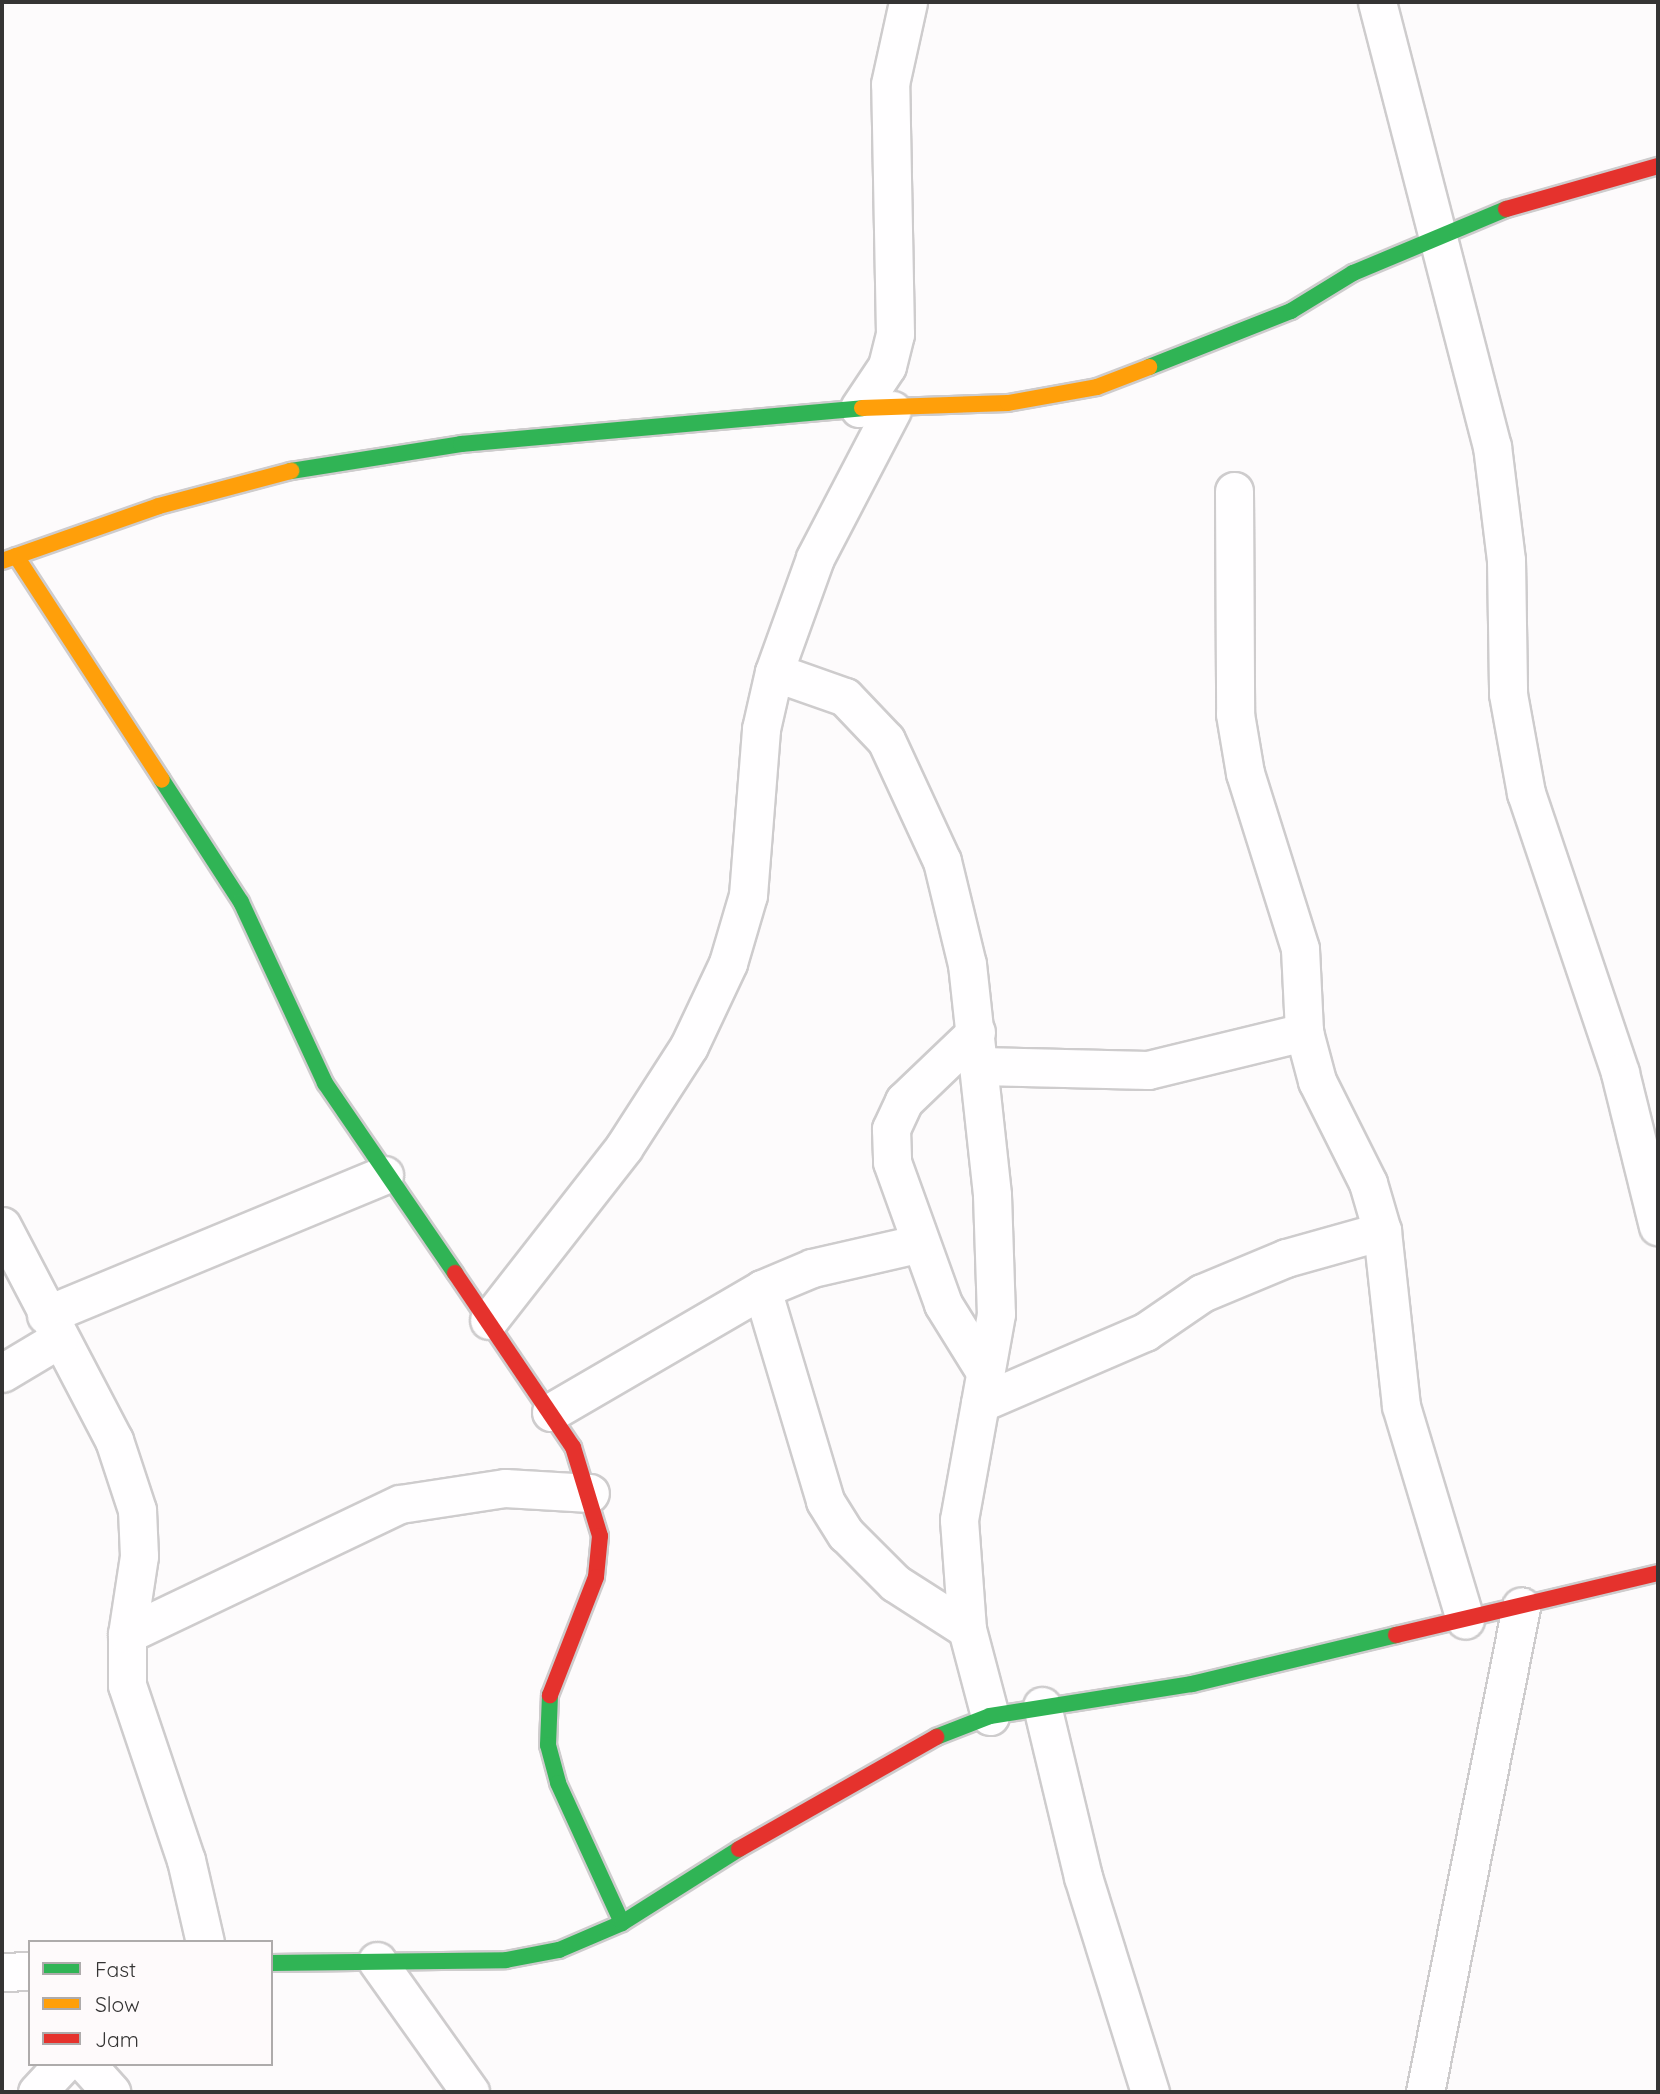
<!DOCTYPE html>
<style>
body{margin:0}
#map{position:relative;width:1660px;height:2094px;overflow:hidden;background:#fdfbfc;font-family:Quicksand,sans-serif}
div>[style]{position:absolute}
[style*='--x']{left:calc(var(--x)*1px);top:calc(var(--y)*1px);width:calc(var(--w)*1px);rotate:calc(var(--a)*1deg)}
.roads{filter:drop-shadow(2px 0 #cecccd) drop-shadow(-2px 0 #cecccd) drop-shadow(0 2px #cecccd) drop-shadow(0 -2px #cecccd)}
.street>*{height:37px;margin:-18.5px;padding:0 18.5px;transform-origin:18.5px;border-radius:18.5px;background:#fffeff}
.fast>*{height:16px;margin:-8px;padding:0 8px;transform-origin:8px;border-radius:8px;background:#30b455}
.slow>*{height:16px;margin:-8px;padding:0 8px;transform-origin:8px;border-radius:8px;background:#ff9f0a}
.jam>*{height:16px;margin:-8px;padding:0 8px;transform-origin:8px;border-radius:8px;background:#e5322d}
span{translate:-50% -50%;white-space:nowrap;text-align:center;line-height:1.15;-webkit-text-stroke:5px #fefafb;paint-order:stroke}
.frame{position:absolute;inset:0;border:4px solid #353434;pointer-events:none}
.legend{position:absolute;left:28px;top:1940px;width:245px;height:126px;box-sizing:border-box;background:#fefafb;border:2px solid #aeabab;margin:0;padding:9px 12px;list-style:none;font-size:21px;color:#353434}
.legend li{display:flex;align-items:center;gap:14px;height:35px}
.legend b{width:35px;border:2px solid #aeabab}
</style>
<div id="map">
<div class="roads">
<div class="street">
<div style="--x:1377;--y:2;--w:459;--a:75.5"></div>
<div style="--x:1492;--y:446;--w:115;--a:83"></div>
<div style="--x:1506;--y:560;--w:134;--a:89.1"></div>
<div style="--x:1508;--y:694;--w:101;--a:79.7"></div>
<div style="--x:1526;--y:793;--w:295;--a:71.4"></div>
<div style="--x:1620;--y:1073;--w:158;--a:76.1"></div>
<div style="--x:859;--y:408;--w:50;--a:-56.3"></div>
<div style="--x:887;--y:366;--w:33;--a:-76"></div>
<div style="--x:895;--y:334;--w:250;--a:-91.1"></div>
<div style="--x:890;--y:84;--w:84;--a:-77.6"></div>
<div style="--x:1234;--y:491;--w:223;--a:89.7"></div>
<div style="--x:1235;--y:714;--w:60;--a:80.4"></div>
<div style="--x:1245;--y:773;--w:184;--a:72.6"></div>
<div style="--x:1300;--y:949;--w:83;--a:87.2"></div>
<div style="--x:1304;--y:1032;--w:51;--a:75.1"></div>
<div style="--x:1317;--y:1081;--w:114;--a:63.4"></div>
<div style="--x:1368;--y:1183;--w:50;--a:73.7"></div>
<div style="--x:1382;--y:1231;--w:176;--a:83.8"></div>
<div style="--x:1401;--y:1406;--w:223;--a:73.3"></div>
<div style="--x:774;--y:672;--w:75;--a:19.4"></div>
<div style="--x:845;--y:697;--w:59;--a:46.4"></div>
<div style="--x:886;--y:740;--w:133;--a:65.2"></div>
<div style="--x:942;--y:861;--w:106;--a:76.4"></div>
<div style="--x:967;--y:964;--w:232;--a:83.8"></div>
<div style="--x:992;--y:1195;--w:119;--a:88.1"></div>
<div style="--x:996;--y:1314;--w:209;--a:100.2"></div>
<div style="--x:959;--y:1520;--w:109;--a:85.8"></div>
<div style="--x:967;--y:1629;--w:90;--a:75.2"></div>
<div style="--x:976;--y:1032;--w:100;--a:136.2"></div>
<div style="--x:904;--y:1101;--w:31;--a:115"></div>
<div style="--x:891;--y:1129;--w:33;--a:88"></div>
<div style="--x:892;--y:1162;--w:151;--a:70.2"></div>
<div style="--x:943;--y:1304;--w:78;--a:58.2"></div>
<div style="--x:981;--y:1066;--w:167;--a:1.4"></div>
<div style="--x:1148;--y:1070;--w:161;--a:-13.7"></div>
<div style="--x:2;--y:1226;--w:242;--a:62.4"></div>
<div style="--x:114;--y:1440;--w:74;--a:71.8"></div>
<div style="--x:137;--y:1510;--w:46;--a:87.5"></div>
<div style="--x:139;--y:1556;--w:79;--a:98.7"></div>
<div style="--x:127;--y:1634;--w:51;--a:90"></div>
<div style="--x:127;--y:1685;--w:185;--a:71.4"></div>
<div style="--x:186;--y:1860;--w:84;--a:77"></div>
<div style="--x:762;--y:1289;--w:221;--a:73.4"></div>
<div style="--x:825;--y:1501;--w:39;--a:58"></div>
<div style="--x:846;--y:1534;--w:69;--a:45"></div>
<div style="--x:895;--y:1583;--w:85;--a:32.6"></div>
<div style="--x:46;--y:1315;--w:366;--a:-22.5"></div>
<div style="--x:489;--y:1320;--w:219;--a:-52"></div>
<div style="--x:624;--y:1147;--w:120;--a:-57.2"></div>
<div style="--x:689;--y:1046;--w:92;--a:-64.8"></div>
<div style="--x:728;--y:963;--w:71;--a:-73.6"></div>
<div style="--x:748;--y:895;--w:167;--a:-85.5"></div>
<div style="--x:761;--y:729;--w:58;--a:-77.2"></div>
<div style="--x:774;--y:672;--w:121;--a:-70.2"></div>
<div style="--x:815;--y:558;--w:167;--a:-62.5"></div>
<div style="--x:2;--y:1373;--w:66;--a:-30.8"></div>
<div style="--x:980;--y:1403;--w:180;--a:-23.3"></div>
<div style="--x:1145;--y:1332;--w:69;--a:-34.4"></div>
<div style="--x:1202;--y:1293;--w:91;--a:-22.6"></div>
<div style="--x:1286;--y:1258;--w:100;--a:-15.7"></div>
<div style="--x:551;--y:1412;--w:244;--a:-30.2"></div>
<div style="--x:762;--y:1289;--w:54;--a:-22.8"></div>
<div style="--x:812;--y:1268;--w:108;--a:-12.9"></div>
<div style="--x:127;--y:1634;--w:302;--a:-25.5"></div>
<div style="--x:400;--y:1504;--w:106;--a:-8.7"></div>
<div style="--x:505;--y:1488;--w:85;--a:3.4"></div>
<div style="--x:1042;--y:1706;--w:176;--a:76.5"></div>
<div style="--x:1083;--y:1877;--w:225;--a:72.7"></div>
<div style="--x:377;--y:1961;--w:161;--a:54.6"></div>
<div style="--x:2;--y:1972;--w:28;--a:-2"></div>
<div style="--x:86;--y:2064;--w:38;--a:48"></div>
<div style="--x:37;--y:2092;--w:38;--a:-47"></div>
<div style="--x:1425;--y:2092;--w:495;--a:-78.8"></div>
</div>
<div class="fast">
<div style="--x:1149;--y:367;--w:153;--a:-21.5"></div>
<div style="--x:1291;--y:311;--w:73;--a:-31.5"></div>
<div style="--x:1353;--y:273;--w:166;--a:-22.7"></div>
<div style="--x:291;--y:471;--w:172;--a:-9"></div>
<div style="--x:461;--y:444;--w:403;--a:-5.1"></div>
<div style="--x:162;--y:780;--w:145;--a:57.1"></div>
<div style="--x:241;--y:902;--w:200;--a:65.1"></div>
<div style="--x:325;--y:1083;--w:230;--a:55.6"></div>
<div style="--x:550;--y:1695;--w:50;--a:92.3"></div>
<div style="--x:548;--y:1745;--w:39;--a:75"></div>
<div style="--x:558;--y:1783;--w:154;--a:65.4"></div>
<div style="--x:936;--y:1737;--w:58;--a:-21.3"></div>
<div style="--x:990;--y:1716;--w:205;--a:-9"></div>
<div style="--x:1192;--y:1684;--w:210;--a:-13.5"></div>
<div style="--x:271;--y:1963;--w:235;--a:-0.7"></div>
<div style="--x:506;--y:1960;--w:54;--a:-10.7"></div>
<div style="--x:559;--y:1950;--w:69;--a:-23.2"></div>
<div style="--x:622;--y:1923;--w:138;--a:-32.3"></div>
</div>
<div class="slow">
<div style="--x:862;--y:408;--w:146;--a:-2"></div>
<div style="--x:1008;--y:403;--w:90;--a:-10.2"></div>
<div style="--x:1097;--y:387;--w:56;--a:-21"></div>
<div style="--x:16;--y:556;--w:267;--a:56.9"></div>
<div style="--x:2;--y:561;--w:166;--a:-19.3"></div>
<div style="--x:159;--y:506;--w:137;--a:-14.9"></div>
</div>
<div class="jam">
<div style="--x:1506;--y:209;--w:158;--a:-15.8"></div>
<div style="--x:455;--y:1273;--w:210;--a:55.9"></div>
<div style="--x:573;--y:1447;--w:93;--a:73.1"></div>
<div style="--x:600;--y:1536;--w:41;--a:95.6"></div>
<div style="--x:596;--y:1577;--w:127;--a:111.3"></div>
<div style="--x:1396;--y:1635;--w:269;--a:-13.3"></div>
<div style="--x:739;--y:1849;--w:227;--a:-29.6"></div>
</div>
</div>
<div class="frame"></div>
<ul class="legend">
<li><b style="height:9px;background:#30b455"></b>Fast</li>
<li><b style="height:9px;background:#ff9f0a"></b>Slow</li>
<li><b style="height:9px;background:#e5322d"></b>Jam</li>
</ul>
</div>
